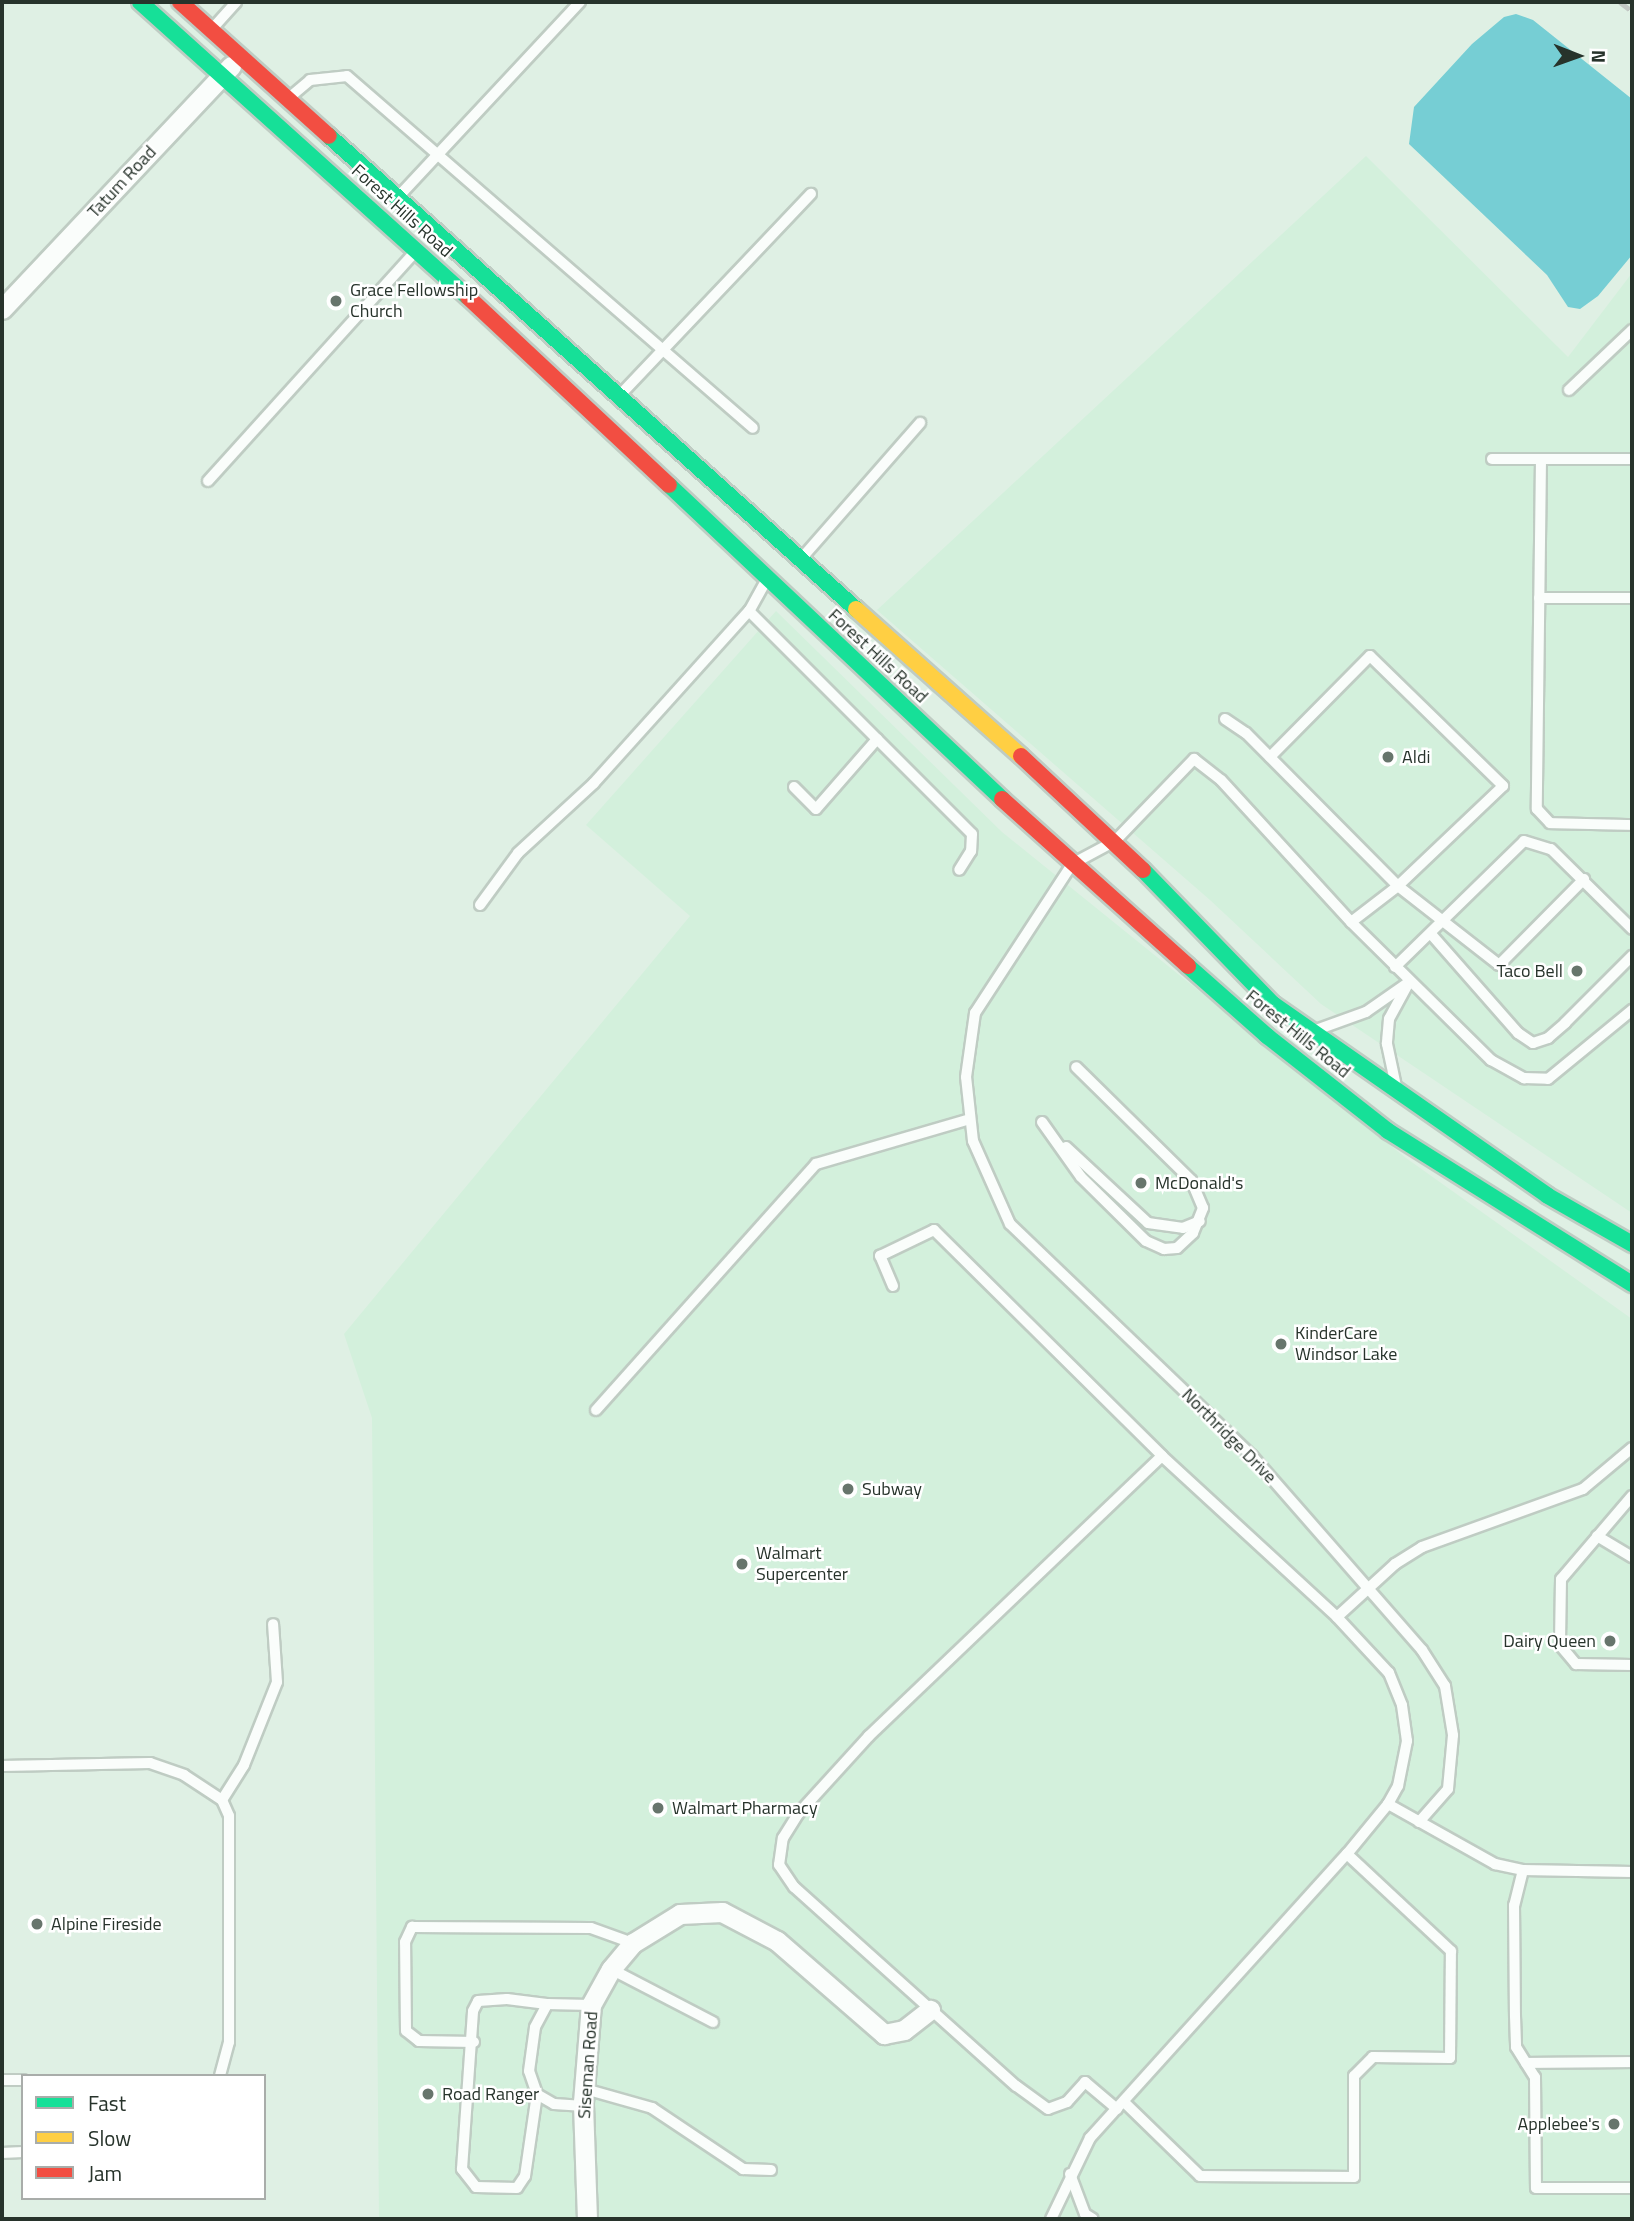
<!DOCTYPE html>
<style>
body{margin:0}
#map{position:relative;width:1634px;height:2221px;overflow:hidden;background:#dff0e4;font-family:"Titillium Web",sans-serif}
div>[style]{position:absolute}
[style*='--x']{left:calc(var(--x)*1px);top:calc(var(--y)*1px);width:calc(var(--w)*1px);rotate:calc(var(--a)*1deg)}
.built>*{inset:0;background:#d3f0dc}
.water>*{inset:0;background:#76ced4}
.roads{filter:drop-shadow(2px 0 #bfccc3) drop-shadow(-2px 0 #bfccc3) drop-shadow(0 2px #bfccc3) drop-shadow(0 -2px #bfccc3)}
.lane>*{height:10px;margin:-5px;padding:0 5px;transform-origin:5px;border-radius:5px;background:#fafdfb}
.street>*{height:19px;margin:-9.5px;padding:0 9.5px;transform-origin:9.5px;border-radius:9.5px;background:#fafdfb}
.fast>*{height:16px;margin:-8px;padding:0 8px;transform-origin:8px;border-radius:8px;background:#16e098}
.slow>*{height:16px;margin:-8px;padding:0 8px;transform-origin:8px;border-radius:8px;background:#ffcf43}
.jam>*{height:16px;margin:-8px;padding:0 8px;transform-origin:8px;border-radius:8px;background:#f24e42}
.rail>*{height:5px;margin-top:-2.5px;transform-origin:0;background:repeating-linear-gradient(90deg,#c2c7c4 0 12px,transparent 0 24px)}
.dots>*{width:19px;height:19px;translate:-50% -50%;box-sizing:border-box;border:4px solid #fff;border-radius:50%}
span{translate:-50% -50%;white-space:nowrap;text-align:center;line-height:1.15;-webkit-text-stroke:5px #fff;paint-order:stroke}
.street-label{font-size:18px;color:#27332b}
.poi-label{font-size:18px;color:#27332b}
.left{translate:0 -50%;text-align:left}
.right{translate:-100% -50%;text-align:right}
.frame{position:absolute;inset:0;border:4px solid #27332b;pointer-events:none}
.legend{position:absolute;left:21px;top:2074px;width:245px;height:126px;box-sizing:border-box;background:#fff;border:2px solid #a9adaa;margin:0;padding:9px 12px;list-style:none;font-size:21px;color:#27332b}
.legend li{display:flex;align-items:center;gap:14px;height:35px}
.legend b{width:35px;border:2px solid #a9adaa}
.north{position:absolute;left:1543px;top:21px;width:70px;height:70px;-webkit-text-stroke:5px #fff;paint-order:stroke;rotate:91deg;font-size:19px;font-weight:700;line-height:28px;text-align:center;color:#27332b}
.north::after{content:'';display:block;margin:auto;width:24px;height:32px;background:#27332b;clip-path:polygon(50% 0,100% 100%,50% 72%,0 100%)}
</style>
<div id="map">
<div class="built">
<div style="clip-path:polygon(1366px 156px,1568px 357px,1632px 273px,1632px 1213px,1321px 1004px,1210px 900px,877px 610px)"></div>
<div style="clip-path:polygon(776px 611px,1002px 832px,1406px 1158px,1632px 1319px,1632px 2219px,379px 2219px,372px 1418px,344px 1334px,690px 916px,586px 825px)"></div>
</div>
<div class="water">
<div style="clip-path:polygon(1516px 14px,1533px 20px,1632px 99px,1632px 255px,1598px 296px,1580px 309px,1568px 307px,1547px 275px,1409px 144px,1414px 107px,1472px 44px,1504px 17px)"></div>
</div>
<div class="roads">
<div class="lane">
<div style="--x:212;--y:29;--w:36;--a:-48"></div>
<div style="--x:290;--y:97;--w:26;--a:-40"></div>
<div style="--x:310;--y:80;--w:37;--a:-6"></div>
<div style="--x:347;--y:76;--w:537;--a:40.93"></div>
<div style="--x:400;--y:195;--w:264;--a:-47"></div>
<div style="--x:1569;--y:390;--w:87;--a:-43.6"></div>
<div style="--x:621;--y:394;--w:276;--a:-46.5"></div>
<div style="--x:1492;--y:459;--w:49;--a:0"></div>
<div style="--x:1541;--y:459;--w:350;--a:90.7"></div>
<div style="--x:1537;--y:809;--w:19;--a:47"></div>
<div style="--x:1550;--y:823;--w:82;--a:1.4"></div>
<div style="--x:1541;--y:459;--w:91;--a:0"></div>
<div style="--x:208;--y:481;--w:312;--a:-47.9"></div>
<div style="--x:801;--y:559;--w:181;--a:-48.8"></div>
<div style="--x:767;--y:579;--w:37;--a:119"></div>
<div style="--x:749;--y:611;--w:315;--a:45"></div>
<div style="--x:972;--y:834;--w:17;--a:93"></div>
<div style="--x:971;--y:851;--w:22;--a:122"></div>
<div style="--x:1539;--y:598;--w:93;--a:0"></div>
<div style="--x:1225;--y:719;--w:25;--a:34"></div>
<div style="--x:1246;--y:733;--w:216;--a:45.2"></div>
<div style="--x:1398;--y:886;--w:128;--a:38"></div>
<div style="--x:1499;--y:965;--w:121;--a:-45.3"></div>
<div style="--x:1270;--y:757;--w:142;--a:-45.3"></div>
<div style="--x:1370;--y:656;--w:186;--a:44.3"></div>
<div style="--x:1503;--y:786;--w:145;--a:136.4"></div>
<div style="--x:1398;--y:886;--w:59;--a:142.5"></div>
<div style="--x:794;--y:787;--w:31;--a:45"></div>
<div style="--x:816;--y:809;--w:93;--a:-48.9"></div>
<div style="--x:480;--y:905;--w:64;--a:-53.8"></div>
<div style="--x:518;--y:853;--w:103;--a:-42.6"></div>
<div style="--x:594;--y:783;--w:232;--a:-48"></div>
<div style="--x:1431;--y:934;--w:132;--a:48.7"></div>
<div style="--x:1518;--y:1033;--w:18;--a:34"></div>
<div style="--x:1533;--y:1043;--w:16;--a:-18"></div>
<div style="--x:1548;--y:1038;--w:23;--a:-41"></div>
<div style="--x:1565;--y:1023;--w:95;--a:-45"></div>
<div style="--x:1395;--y:967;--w:180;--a:-44.3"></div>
<div style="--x:1524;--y:841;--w:28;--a:17"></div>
<div style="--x:1551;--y:849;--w:114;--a:44.6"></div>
<div style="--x:1316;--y:1030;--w:53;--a:-19.8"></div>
<div style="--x:1366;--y:1012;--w:52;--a:-34.9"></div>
<div style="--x:1409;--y:982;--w:42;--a:118.4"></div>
<div style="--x:1389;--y:1019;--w:25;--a:95"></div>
<div style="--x:1387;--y:1044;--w:39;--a:78"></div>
<div style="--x:1042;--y:1122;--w:67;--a:54.7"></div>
<div style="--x:1081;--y:1177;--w:91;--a:44.6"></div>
<div style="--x:1146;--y:1241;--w:20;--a:24"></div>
<div style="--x:1164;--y:1249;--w:13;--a:-4"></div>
<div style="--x:1177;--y:1248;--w:22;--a:-43"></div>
<div style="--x:1193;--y:1233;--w:27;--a:-68"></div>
<div style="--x:1203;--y:1208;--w:30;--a:-113"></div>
<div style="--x:1191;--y:1180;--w:161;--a:-135.5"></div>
<div style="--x:1066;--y:1147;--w:112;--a:42.8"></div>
<div style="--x:1148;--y:1223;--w:35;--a:8"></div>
<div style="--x:1183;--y:1228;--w:18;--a:-22"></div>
<div style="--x:893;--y:1286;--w:33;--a:-113"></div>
<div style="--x:880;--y:1256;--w:60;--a:-25.7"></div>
<div style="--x:934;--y:1230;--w:321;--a:44.7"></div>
<div style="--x:1162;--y:1456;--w:238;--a:42.6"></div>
<div style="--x:1337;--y:1617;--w:79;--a:-42.4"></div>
<div style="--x:1395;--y:1564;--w:32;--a:-32"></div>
<div style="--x:1422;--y:1547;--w:171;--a:-19.8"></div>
<div style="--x:1583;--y:1489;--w:64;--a:-39.9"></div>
<div style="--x:596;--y:1410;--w:330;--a:-48.2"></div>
<div style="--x:816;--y:1164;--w:160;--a:-16.3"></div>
<div style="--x:1632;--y:1496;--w:109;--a:130.5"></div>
<div style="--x:1561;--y:1579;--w:66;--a:90.9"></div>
<div style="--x:1560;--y:1645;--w:25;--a:50"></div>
<div style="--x:1576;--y:1664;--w:56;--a:1"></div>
<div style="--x:1597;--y:1536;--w:41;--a:31"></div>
<div style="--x:2;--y:1766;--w:148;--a:-1.2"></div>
<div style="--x:150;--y:1763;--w:36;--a:19"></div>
<div style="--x:184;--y:1775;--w:45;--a:33.3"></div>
<div style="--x:222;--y:1800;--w:17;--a:66"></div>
<div style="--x:229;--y:1816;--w:226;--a:90"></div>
<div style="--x:229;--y:2042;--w:35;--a:105"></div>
<div style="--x:222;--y:1800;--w:41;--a:-57.8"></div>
<div style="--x:244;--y:1765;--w:89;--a:-68.3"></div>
<div style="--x:277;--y:1682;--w:58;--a:-93.9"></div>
<div style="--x:1388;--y:1804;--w:123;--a:29.3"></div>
<div style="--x:1495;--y:1864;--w:29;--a:12"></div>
<div style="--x:1523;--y:1870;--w:109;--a:1.1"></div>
<div style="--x:1419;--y:1822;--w:44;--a:-48.7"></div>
<div style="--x:1448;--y:1789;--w:54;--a:-84.7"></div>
<div style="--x:1453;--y:1735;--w:50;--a:-99.3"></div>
<div style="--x:1445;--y:1686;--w:43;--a:-122.6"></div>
<div style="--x:1422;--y:1650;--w:258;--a:-131.2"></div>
<div style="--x:1252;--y:1456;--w:335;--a:-136.2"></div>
<div style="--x:1010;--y:1224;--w:91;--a:-114"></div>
<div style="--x:973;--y:1141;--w:64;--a:-96.2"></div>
<div style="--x:966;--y:1077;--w:65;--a:-82"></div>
<div style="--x:975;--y:1013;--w:178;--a:-56.9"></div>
<div style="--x:1072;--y:864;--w:49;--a:-28.1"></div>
<div style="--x:1115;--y:841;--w:114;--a:-46.1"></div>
<div style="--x:1194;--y:759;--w:34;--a:38"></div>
<div style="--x:1221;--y:780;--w:193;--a:47.5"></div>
<div style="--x:1351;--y:922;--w:197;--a:44.6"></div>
<div style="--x:1491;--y:1060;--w:38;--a:29"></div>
<div style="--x:1524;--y:1078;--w:24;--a:2"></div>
<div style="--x:1548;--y:1079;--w:109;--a:-39.4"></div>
<div style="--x:1523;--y:1870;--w:36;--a:104"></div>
<div style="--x:1514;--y:1905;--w:111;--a:89.5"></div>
<div style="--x:1515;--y:2016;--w:31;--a:88"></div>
<div style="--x:1516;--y:2047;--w:36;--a:58"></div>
<div style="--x:1535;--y:2077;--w:111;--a:89.5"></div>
<div style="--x:1536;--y:2188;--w:96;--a:0"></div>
<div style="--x:611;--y:1969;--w:115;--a:27.5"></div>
<div style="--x:474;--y:2042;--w:55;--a:-179"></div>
<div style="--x:419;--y:2041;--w:16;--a:-142"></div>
<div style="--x:406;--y:2031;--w:89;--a:-90.6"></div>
<div style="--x:405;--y:1942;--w:17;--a:-65"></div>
<div style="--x:412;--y:1927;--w:179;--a:0.3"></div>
<div style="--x:591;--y:1928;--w:45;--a:19.7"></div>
<div style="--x:1526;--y:2063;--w:106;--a:-0.5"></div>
<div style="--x:2;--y:2080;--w:21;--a:0"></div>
<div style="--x:585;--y:2089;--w:70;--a:15.8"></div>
<div style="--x:652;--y:2108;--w:110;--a:33.8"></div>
<div style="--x:743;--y:2169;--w:28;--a:2"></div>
<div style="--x:537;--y:2094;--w:83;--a:98.3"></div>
<div style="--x:525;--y:2176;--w:14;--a:124"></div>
<div style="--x:517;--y:2188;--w:41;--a:-178.6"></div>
<div style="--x:476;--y:2187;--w:23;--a:-128"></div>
<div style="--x:462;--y:2169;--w:158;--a:-86"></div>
<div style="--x:473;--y:2011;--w:11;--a:-63"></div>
<div style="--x:478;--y:2001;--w:29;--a:-4"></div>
<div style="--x:507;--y:1999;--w:40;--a:7.1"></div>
<div style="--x:1124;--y:2102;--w:106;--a:44.2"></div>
<div style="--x:1200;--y:2176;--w:154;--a:0.4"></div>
<div style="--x:1354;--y:2177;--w:101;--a:-90"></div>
<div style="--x:1354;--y:2076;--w:27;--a:-45"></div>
<div style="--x:1373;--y:2057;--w:77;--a:0.7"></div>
<div style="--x:1450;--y:2058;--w:107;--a:-89.5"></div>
<div style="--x:1451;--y:1951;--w:142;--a:-137"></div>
<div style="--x:584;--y:2106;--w:30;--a:-176"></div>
<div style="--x:554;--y:2104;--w:20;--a:-150"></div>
<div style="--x:537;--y:2094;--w:24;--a:-109"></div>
<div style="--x:529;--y:2071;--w:44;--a:-82.2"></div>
<div style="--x:535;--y:2027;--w:26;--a:-62"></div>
<div style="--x:547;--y:2004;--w:44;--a:1.3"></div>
<div style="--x:1117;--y:2109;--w:42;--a:-139.8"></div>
<div style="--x:1085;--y:2082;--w:27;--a:132"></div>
<div style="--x:1067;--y:2102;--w:20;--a:160"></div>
<div style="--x:1048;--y:2109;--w:39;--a:-144"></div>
<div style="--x:1016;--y:2086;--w:298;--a:-138.1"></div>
<div style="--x:794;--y:1887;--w:27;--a:-124"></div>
<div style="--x:779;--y:1865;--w:27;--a:-82"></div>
<div style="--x:783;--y:1838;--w:28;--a:-58"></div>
<div style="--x:798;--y:1814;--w:105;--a:-47.7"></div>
<div style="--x:869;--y:1736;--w:405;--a:-43.7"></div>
<div style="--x:2;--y:2153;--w:21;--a:-3"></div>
<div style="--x:1070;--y:2174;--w:43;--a:69.4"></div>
<div style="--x:1085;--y:2214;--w:9;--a:32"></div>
<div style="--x:1051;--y:2219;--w:90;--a:-64.3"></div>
<div style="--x:1090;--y:2138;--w:383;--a:-47.9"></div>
<div style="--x:1347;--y:1854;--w:65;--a:-50.6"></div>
<div style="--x:1388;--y:1804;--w:21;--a:-61"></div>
<div style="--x:1398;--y:1786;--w:46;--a:-78.7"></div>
<div style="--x:1407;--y:1741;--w:36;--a:-98"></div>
<div style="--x:1402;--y:1705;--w:35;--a:-112"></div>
<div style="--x:1389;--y:1673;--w:76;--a:-132.9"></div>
</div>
<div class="street">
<div style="--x:2;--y:309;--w:334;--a:-46.7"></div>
<div style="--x:587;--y:2219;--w:117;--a:-92"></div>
<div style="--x:583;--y:2102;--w:97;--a:-85.3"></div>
<div style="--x:591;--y:2005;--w:41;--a:-60.9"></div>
<div style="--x:611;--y:1969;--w:34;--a:-50"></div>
<div style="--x:633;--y:1943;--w:55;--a:-31.7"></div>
<div style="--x:680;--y:1914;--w:42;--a:-2.7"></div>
<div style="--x:722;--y:1912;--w:62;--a:27.8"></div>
<div style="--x:777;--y:1941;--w:142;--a:41"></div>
<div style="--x:884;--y:2034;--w:20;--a:-11"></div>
<div style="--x:904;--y:2030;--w:33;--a:-38"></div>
</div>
<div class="fast">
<div style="--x:140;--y:2;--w:441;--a:42"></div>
<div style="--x:329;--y:136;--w:708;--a:41.91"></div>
<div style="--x:669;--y:485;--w:458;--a:43.3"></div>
<div style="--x:1143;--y:870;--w:187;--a:45.9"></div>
<div style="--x:1273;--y:1004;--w:335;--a:34.9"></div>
<div style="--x:1548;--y:1196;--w:97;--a:29.7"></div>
<div style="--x:1188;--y:966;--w:106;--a:41.5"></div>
<div style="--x:1267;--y:1036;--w:154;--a:38.1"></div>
<div style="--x:1388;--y:1131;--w:288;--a:32.1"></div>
</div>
<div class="slow">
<div style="--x:856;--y:609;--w:221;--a:41.7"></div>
</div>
<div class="jam">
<div style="--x:180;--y:2;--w:200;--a:42"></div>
<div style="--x:468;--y:297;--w:275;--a:43.1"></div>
<div style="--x:1021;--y:756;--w:167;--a:43.1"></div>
<div style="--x:1002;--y:799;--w:250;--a:41.9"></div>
</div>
</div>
<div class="rail">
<div style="--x:1620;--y:2;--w:15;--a:37"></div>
</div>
<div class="dots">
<div style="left:336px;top:301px;background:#67756c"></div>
<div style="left:1388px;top:757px;background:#67756c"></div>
<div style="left:1577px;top:971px;background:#67756c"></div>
<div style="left:1141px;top:1183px;background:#67756c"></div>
<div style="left:1281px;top:1344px;background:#67756c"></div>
<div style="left:848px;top:1489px;background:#67756c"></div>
<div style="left:742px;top:1564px;background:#67756c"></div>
<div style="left:1610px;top:1641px;background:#67756c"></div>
<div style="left:658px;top:1808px;background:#67756c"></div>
<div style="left:37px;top:1924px;background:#67756c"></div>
<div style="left:428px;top:2094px;background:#67756c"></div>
<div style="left:1614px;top:2124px;background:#67756c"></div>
</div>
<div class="street-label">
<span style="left:122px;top:182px;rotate:-47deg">Tatum Road</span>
<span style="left:402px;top:211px;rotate:42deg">Forest Hills Road</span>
<span style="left:878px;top:656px;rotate:43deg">Forest Hills Road</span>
<span style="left:1298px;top:1034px;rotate:39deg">Forest Hills Road</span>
<span style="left:1229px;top:1436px;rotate:45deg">Northridge Drive</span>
<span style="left:588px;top:2065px;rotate:-86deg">Siseman Road</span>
</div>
<div class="poi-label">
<span class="left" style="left:350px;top:301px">Grace Fellowship<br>Church</span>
<span class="left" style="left:1402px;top:757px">Aldi</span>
<span class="right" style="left:1563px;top:971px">Taco Bell</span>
<span class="left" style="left:1155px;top:1183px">McDonald's</span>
<span class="left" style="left:1295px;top:1344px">KinderCare<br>Windsor Lake</span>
<span class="left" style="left:862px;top:1489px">Subway</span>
<span class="left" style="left:756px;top:1564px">Walmart<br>Supercenter</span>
<span class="right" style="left:1596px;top:1641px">Dairy Queen</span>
<span class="left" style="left:672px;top:1808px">Walmart Pharmacy</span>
<span class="left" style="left:51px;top:1924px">Alpine Fireside</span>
<span class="left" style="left:442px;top:2094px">Road Ranger</span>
<span class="right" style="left:1600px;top:2124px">Applebee's</span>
</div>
<div class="frame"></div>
<ul class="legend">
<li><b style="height:9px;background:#16e098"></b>Fast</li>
<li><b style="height:9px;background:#ffcf43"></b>Slow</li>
<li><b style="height:9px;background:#f24e42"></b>Jam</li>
</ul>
<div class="north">N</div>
</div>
